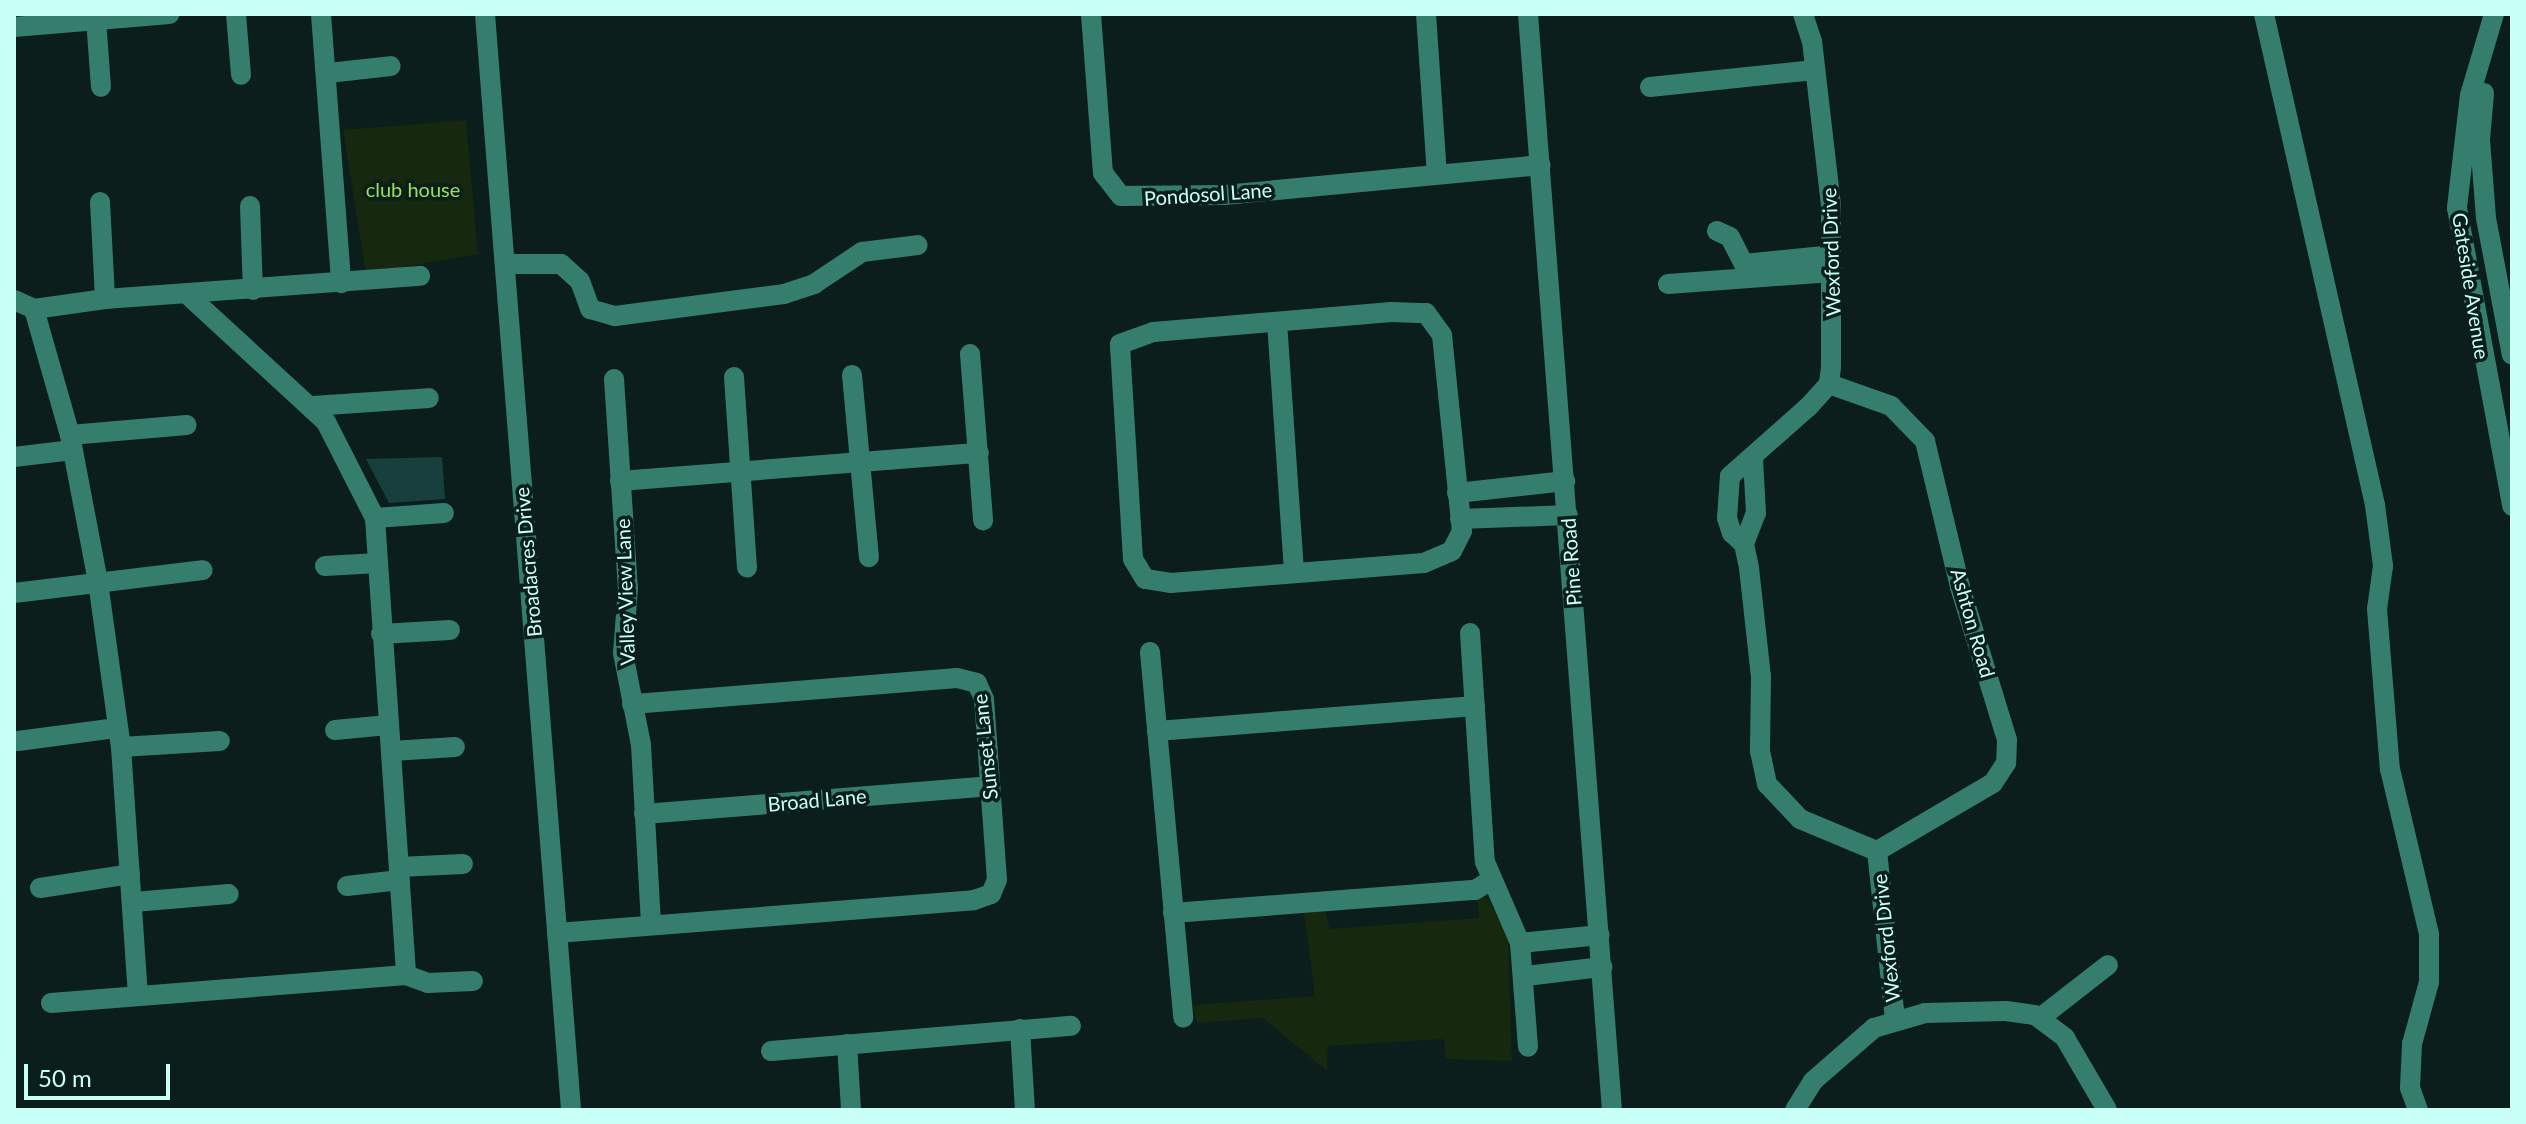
<!DOCTYPE html>
<style>
body{margin:0}
#map{position:relative;width:2526px;height:1124px;overflow:hidden;background:#0b1e1c;font-family:Lato,sans-serif}
div>[style]{position:absolute}
[style*='--x']{left:calc(var(--x)*1px);top:calc(var(--y)*1px);width:calc(var(--w)*1px);rotate:calc(var(--a)*1deg)}
.green>*{inset:0;background:#16280e}
.building>*{inset:0;background:#173f3d}
.minor>*{height:20px;margin:-10px;padding:0 10px;transform-origin:10px;border-radius:10px;background:#357e6e}
span{translate:-50% -50%;white-space:nowrap;text-align:center;line-height:1.15;-webkit-text-stroke:7px #0b1e1c;paint-order:stroke}
.park-label{font-size:20px;color:#9be152}
.street-label{font-size:20px;color:#c8fff7}
.frame{position:absolute;inset:0;border:16px solid #c8fff7;pointer-events:none}
.scale{position:absolute;left:24px;top:1064px;width:146px;height:36px;box-sizing:border-box;border:4px solid #c8fff7;border-top:0;padding-left:10px;font-size:24px;line-height:28px;white-space:nowrap;color:#c8fff7;-webkit-text-stroke:6px #0b1e1c;paint-order:stroke}
</style>
<div id="map">
<div class="green">
<div style="clip-path:polygon(466px 120px,478px 254px,366px 274px,343px 130px)"></div>
<div style="clip-path:polygon(1477px 897px,1487px 897px,1508px 938px,1512px 1061px,1445px 1059px,1444px 1039px,1328px 1046px,1327px 1071px,1263px 1018px,1197px 1023px,1193px 1005px,1315px 996px,1304px 913px,1325px 911px,1330px 929px,1479px 918px)"></div>
</div>
<div class="building">
<div style="clip-path:polygon(442px 457px,445px 499px,389px 503px,366px 459px)"></div>
</div>
<div class="minor">
<div style="--x:236;--y:14;--w:61;--a:85.3"></div>
<div style="--x:321;--y:14;--w:270;--a:85.7"></div>
<div style="--x:485;--y:14;--w:1099;--a:85.51"></div>
<div style="--x:1091;--y:14;--w:159;--a:85.7"></div>
<div style="--x:1103;--y:173;--w:29;--a:52"></div>
<div style="--x:1121;--y:196;--w:103;--a:-0.6"></div>
<div style="--x:1224;--y:195;--w:318;--a:-5.4"></div>
<div style="--x:1426;--y:14;--w:160;--a:86.1"></div>
<div style="--x:1528;--y:14;--w:1099;--a:85.62"></div>
<div style="--x:1803;--y:14;--w:28;--a:72"></div>
<div style="--x:1812;--y:41;--w:164;--a:83.4"></div>
<div style="--x:1831;--y:204;--w:163;--a:90"></div>
<div style="--x:1831;--y:367;--w:17;--a:97"></div>
<div style="--x:1829;--y:384;--w:31;--a:132"></div>
<div style="--x:1808;--y:407;--w:104;--a:138.5"></div>
<div style="--x:1730;--y:476;--w:42;--a:94.1"></div>
<div style="--x:1727;--y:518;--w:16;--a:72"></div>
<div style="--x:1732;--y:533;--w:16;--a:43"></div>
<div style="--x:1744;--y:544;--w:25;--a:78"></div>
<div style="--x:1749;--y:568;--w:109;--a:83.7"></div>
<div style="--x:1761;--y:676;--w:75;--a:90.8"></div>
<div style="--x:1760;--y:751;--w:34;--a:78"></div>
<div style="--x:1767;--y:784;--w:48;--a:46.7"></div>
<div style="--x:1800;--y:819;--w:83;--a:22.6"></div>
<div style="--x:2264;--y:14;--w:503;--a:77.26"></div>
<div style="--x:2375;--y:505;--w:62;--a:82.5"></div>
<div style="--x:2383;--y:566;--w:43;--a:97.9"></div>
<div style="--x:2377;--y:609;--w:161;--a:85.4"></div>
<div style="--x:2390;--y:769;--w:170;--a:76.7"></div>
<div style="--x:2429;--y:934;--w:48;--a:90"></div>
<div style="--x:2429;--y:982;--w:64;--a:105.3"></div>
<div style="--x:2412;--y:1044;--w:44;--a:92.6"></div>
<div style="--x:2410;--y:1088;--w:23;--a:70"></div>
<div style="--x:2494;--y:14;--w:84;--a:106.5"></div>
<div style="--x:2470;--y:95;--w:114;--a:96.6"></div>
<div style="--x:2457;--y:208;--w:303;--a:79.5"></div>
<div style="--x:96;--y:19;--w:68;--a:85.8"></div>
<div style="--x:14;--y:27;--w:156;--a:-4.8"></div>
<div style="--x:328;--y:73;--w:63;--a:-6.3"></div>
<div style="--x:1650;--y:87;--w:166;--a:-5.9"></div>
<div style="--x:2484;--y:93;--w:47;--a:94.9"></div>
<div style="--x:2480;--y:140;--w:78;--a:85.6"></div>
<div style="--x:2486;--y:218;--w:139;--a:79.3"></div>
<div style="--x:100;--y:202;--w:97;--a:87"></div>
<div style="--x:250;--y:206;--w:84;--a:88"></div>
<div style="--x:1717;--y:231;--w:14;--a:25"></div>
<div style="--x:1730;--y:237;--w:30;--a:63"></div>
<div style="--x:1744;--y:264;--w:88;--a:-5.8"></div>
<div style="--x:507;--y:264;--w:54;--a:0"></div>
<div style="--x:561;--y:264;--w:25;--a:42"></div>
<div style="--x:580;--y:281;--w:30;--a:70"></div>
<div style="--x:590;--y:309;--w:26;--a:16"></div>
<div style="--x:615;--y:316;--w:170;--a:-7.4"></div>
<div style="--x:784;--y:294;--w:32;--a:-18"></div>
<div style="--x:814;--y:284;--w:58;--a:-33.7"></div>
<div style="--x:862;--y:252;--w:56;--a:-7.1"></div>
<div style="--x:1668;--y:284;--w:165;--a:-4.2"></div>
<div style="--x:189;--y:296;--w:186;--a:42.6"></div>
<div style="--x:326;--y:422;--w:108;--a:63"></div>
<div style="--x:375;--y:518;--w:458;--a:86.1"></div>
<div style="--x:14;--y:300;--w:22;--a:24"></div>
<div style="--x:34;--y:309;--w:72;--a:-8"></div>
<div style="--x:105;--y:299;--w:316;--a:-4.2"></div>
<div style="--x:34;--y:309;--w:131;--a:74.1"></div>
<div style="--x:70;--y:435;--w:150;--a:79.2"></div>
<div style="--x:98;--y:582;--w:167;--a:82.1"></div>
<div style="--x:121;--y:747;--w:248;--a:86.1"></div>
<div style="--x:1391;--y:312;--w:35;--a:2"></div>
<div style="--x:1426;--y:313;--w:27;--a:54"></div>
<div style="--x:1442;--y:335;--w:197;--a:84.2"></div>
<div style="--x:1462;--y:531;--w:22;--a:117"></div>
<div style="--x:1452;--y:551;--w:30;--a:157"></div>
<div style="--x:1424;--y:563;--w:254;--a:175.5"></div>
<div style="--x:1171;--y:583;--w:26;--a:-171"></div>
<div style="--x:1145;--y:579;--w:23;--a:-121"></div>
<div style="--x:1133;--y:559;--w:215;--a:-93.5"></div>
<div style="--x:1120;--y:344;--w:35;--a:-20"></div>
<div style="--x:1153;--y:332;--w:239;--a:-4.8"></div>
<div style="--x:1277;--y:322;--w:250;--a:86.1"></div>
<div style="--x:970;--y:354;--w:167;--a:85.5"></div>
<div style="--x:852;--y:375;--w:183;--a:84.7"></div>
<div style="--x:734;--y:377;--w:191;--a:86.1"></div>
<div style="--x:614;--y:379;--w:209;--a:86.2"></div>
<div style="--x:628;--y:588;--w:65;--a:94.4"></div>
<div style="--x:623;--y:653;--w:94;--a:78.9"></div>
<div style="--x:641;--y:745;--w:180;--a:86.8"></div>
<div style="--x:1829;--y:384;--w:66;--a:19.5"></div>
<div style="--x:1891;--y:406;--w:49;--a:45.8"></div>
<div style="--x:1925;--y:441;--w:150;--a:76.5"></div>
<div style="--x:1960;--y:587;--w:160;--a:72.9"></div>
<div style="--x:2007;--y:740;--w:23;--a:92"></div>
<div style="--x:2006;--y:763;--w:24;--a:123"></div>
<div style="--x:1993;--y:783;--w:134;--a:149.6"></div>
<div style="--x:313;--y:406;--w:116;--a:-3.9"></div>
<div style="--x:70;--y:435;--w:117;--a:-4.9"></div>
<div style="--x:14;--y:457;--w:59;--a:-6.8"></div>
<div style="--x:620;--y:481;--w:360;--a:-4.5"></div>
<div style="--x:1457;--y:493;--w:109;--a:-6.3"></div>
<div style="--x:375;--y:518;--w:69;--a:-4.1"></div>
<div style="--x:1460;--y:519;--w:108;--a:-2.1"></div>
<div style="--x:1744;--y:544;--w:33;--a:-69"></div>
<div style="--x:1756;--y:513;--w:53;--a:-93.2"></div>
<div style="--x:325;--y:566;--w:53;--a:-3.2"></div>
<div style="--x:14;--y:593;--w:190;--a:-6.9"></div>
<div style="--x:1470;--y:633;--w:229;--a:86.3"></div>
<div style="--x:1485;--y:862;--w:88;--a:66.6"></div>
<div style="--x:1520;--y:943;--w:104;--a:85.6"></div>
<div style="--x:381;--y:634;--w:69;--a:-3.3"></div>
<div style="--x:1150;--y:652;--w:367;--a:84.8"></div>
<div style="--x:335;--y:730;--w:53;--a:-5.4"></div>
<div style="--x:1157;--y:731;--w:319;--a:-4.5"></div>
<div style="--x:18;--y:741;--w:100;--a:-7.5"></div>
<div style="--x:121;--y:747;--w:99;--a:-3.5"></div>
<div style="--x:392;--y:751;--w:63;--a:-3.6"></div>
<div style="--x:644;--y:814;--w:346;--a:-4.6"></div>
<div style="--x:1877;--y:851;--w:169;--a:83.9"></div>
<div style="--x:399;--y:867;--w:64;--a:-2.7"></div>
<div style="--x:347;--y:886;--w:53;--a:-6.5"></div>
<div style="--x:40;--y:888;--w:91;--a:-8.8"></div>
<div style="--x:134;--y:902;--w:95;--a:-4.8"></div>
<div style="--x:1173;--y:913;--w:303;--a:-4.4"></div>
<div style="--x:1475;--y:890;--w:19;--a:-32"></div>
<div style="--x:557;--y:933;--w:418;--a:-4.5"></div>
<div style="--x:974;--y:900;--w:18;--a:-19"></div>
<div style="--x:991;--y:894;--w:15;--a:-67"></div>
<div style="--x:997;--y:880;--w:181;--a:-94.1"></div>
<div style="--x:984;--y:699;--w:17;--a:-114"></div>
<div style="--x:977;--y:683;--w:21;--a:-166"></div>
<div style="--x:957;--y:678;--w:326;--a:175.4"></div>
<div style="--x:1520;--y:943;--w:80;--a:-5.7"></div>
<div style="--x:1526;--y:976;--w:77;--a:-6.8"></div>
<div style="--x:51;--y:1003;--w:356;--a:-4.5"></div>
<div style="--x:406;--y:975;--w:23;--a:20"></div>
<div style="--x:428;--y:983;--w:45;--a:-2.5"></div>
<div style="--x:2040;--y:1018;--w:86;--a:-37.9"></div>
<div style="--x:1020;--y:1029;--w:81;--a:86.5"></div>
<div style="--x:847;--y:1044;--w:66;--a:86.5"></div>
<div style="--x:771;--y:1051;--w:301;--a:-4.8"></div>
<div style="--x:1795;--y:1110;--w:34;--a:-58"></div>
<div style="--x:1813;--y:1081;--w:81;--a:-41"></div>
<div style="--x:1874;--y:1028;--w:53;--a:-16.4"></div>
<div style="--x:1925;--y:1013;--w:81;--a:-1.4"></div>
<div style="--x:2006;--y:1011;--w:29;--a:8"></div>
<div style="--x:2035;--y:1015;--w:38;--a:37"></div>
<div style="--x:2065;--y:1038;--w:83;--a:59.7"></div>
</div>
<div class="park-label">
<span style="left:413px;top:189px">club house</span>
</div>
<div class="street-label">
<span style="left:1208px;top:194px;rotate:-4deg">Pondosol Lane</span>
<span style="left:1831px;top:252px;rotate:-92deg">Wexford Drive</span>
<span style="left:2471px;top:286px;rotate:81deg">Gateside Avenue</span>
<span style="left:528px;top:562px;rotate:-95deg">Broadacres Drive</span>
<span style="left:1571px;top:562px;rotate:-94deg">Pine Road</span>
<span style="left:625px;top:592px;rotate:-92deg">Valley View Lane</span>
<span style="left:1973px;top:623px;rotate:74deg">Ashton Road</span>
<span style="left:985px;top:747px;rotate:-96deg">Sunset Lane</span>
<span style="left:817px;top:800px;rotate:-5deg">Broad Lane</span>
<span style="left:1886px;top:938px;rotate:-96deg">Wexford Drive</span>
</div>
<div class="frame"></div>
<div class="scale">50 m</div>
</div>
